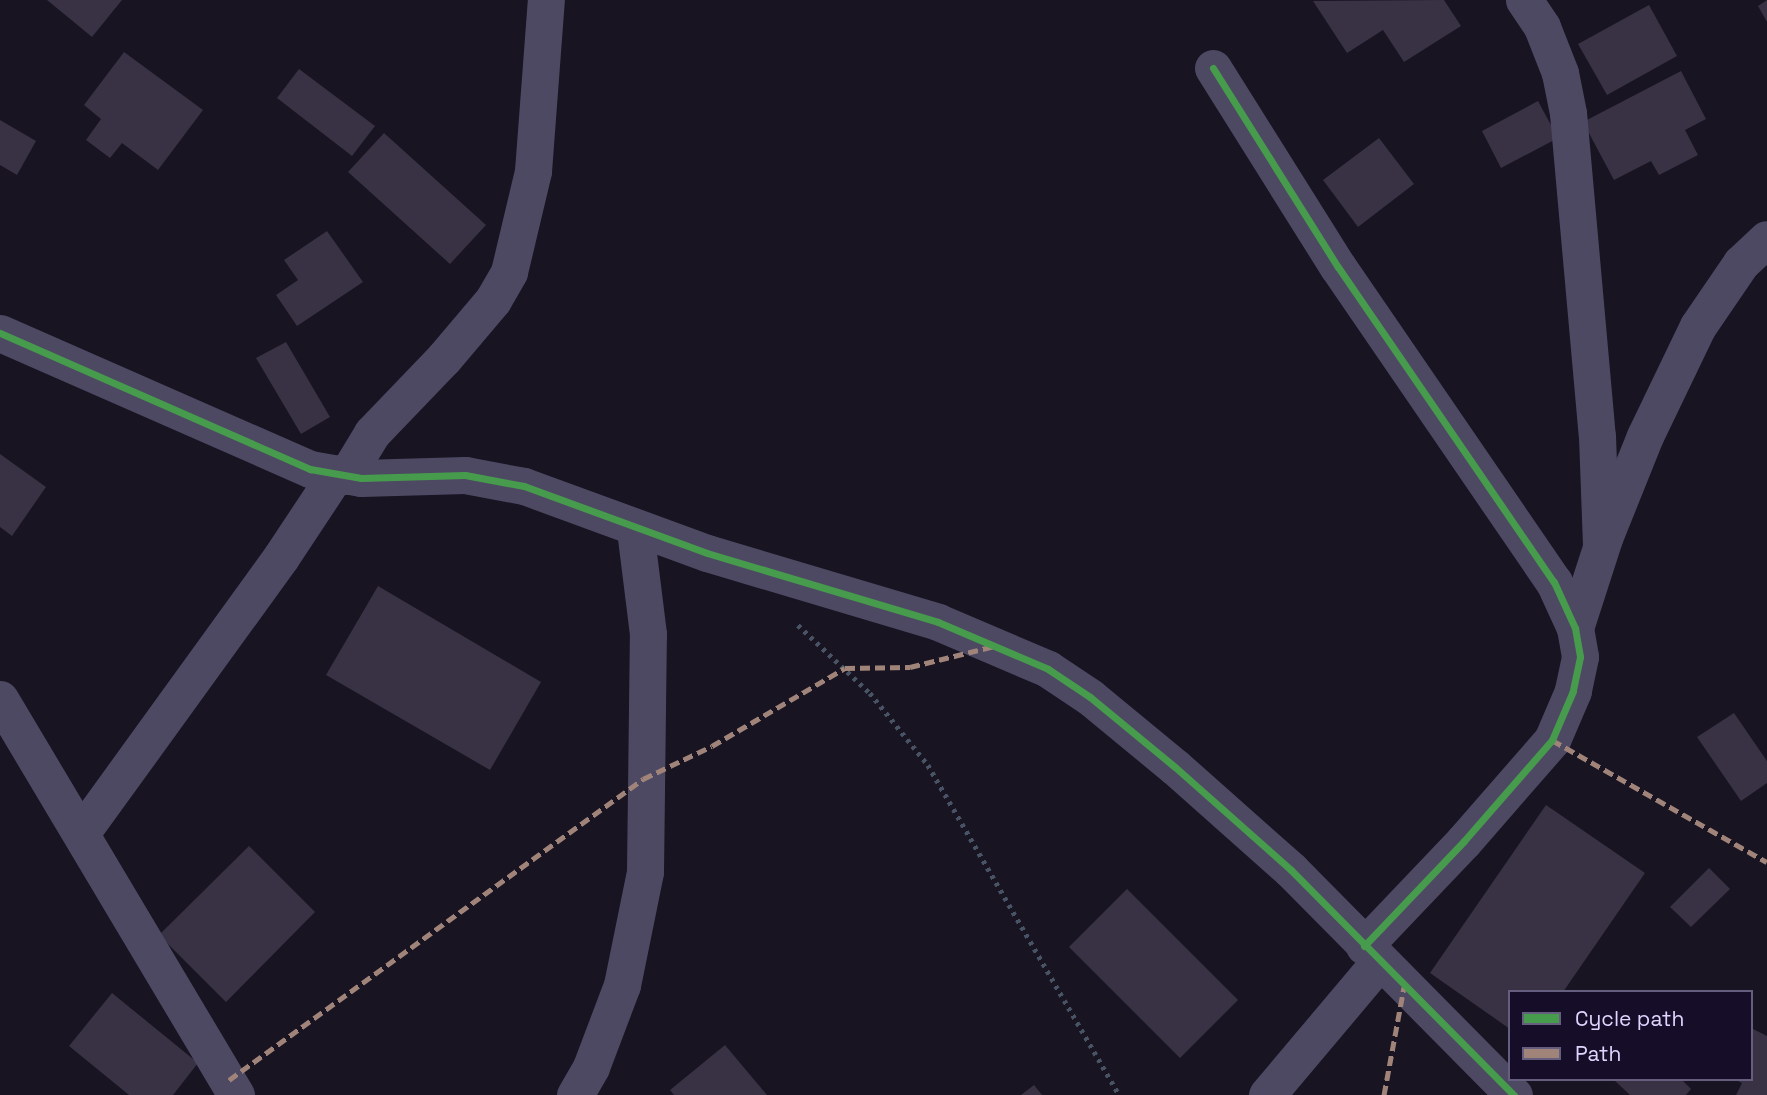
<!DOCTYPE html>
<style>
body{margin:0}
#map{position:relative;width:1767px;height:1095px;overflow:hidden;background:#181422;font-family:"Space Grotesk",sans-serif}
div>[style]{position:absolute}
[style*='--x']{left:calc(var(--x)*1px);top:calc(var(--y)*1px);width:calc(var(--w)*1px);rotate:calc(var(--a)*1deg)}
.building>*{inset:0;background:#383244}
.path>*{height:4.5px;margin-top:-2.25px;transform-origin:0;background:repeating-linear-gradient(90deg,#485465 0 3.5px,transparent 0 8.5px)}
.minor>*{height:37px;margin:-18.5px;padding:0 18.5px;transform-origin:18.5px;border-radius:18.5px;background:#4e4963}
.quiet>*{height:5px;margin-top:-2.5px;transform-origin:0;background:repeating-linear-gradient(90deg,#a18479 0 10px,transparent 0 15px)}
.cycleway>*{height:7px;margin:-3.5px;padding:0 3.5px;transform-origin:3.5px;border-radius:3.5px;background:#469c4c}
span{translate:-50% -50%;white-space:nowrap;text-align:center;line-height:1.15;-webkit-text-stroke:5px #160e28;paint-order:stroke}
.legend{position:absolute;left:1508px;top:990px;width:245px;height:91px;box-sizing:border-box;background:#160e28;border:2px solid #665e7e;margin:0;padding:9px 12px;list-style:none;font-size:21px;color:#dfd6ff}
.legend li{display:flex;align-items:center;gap:14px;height:35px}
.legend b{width:35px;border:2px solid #665e7e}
</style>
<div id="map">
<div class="building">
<div style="clip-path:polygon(47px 0,122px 0,92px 37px)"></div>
<div style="clip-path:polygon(1444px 0,1461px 26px,1404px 62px,1383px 30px,1347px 53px,1313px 1px)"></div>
<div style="clip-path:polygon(1767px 0,1767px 22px,1758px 6px)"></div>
<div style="clip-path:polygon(1649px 5px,1677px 56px,1607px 95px,1578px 44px)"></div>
<div style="clip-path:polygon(124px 52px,203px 110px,158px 170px,122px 143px,110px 158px,86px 140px,101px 119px,84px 105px)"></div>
<div style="clip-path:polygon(299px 69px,375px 126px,352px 156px,277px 98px)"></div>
<div style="clip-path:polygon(1681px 71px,1706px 119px,1685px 130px,1698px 155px,1659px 175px,1651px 161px,1614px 180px,1583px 122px)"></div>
<div style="clip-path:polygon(1538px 101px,1558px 138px,1501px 168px,1482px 131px)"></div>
<div style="clip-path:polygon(0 120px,36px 141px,17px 175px,0 165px)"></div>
<div style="clip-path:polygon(384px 133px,486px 225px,450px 264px,348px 172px)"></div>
<div style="clip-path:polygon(1379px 138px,1414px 184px,1358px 227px,1323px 180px)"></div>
<div style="clip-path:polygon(327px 231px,363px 282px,297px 326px,276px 295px,298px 280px,284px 260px)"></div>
<div style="clip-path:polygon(286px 342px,330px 417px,301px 434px,256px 358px)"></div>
<div style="clip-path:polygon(0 454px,46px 487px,12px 536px,0 527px)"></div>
<div style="clip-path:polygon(378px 586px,541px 682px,490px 770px,326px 675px)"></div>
<div style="clip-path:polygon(1734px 713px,1767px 761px,1767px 783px,1741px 801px,1697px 737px)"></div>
<div style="clip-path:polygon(1546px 805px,1645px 873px,1563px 992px,1510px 992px,1510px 1029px,1430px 973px)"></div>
<div style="clip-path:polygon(249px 846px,315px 912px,226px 1002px,159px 935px)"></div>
<div style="clip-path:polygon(1709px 868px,1730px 889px,1691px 927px,1670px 907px)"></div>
<div style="clip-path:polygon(1127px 889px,1238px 1000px,1180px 1058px,1069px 947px)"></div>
<div style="clip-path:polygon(112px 993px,198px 1063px,173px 1095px,129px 1095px,69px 1046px)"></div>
<div style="clip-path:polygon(1751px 1028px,1767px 1036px,1767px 1095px,1736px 1095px,1742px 1083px,1734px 1079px,1751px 1079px)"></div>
<div style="clip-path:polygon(725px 1045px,767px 1095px,674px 1095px,670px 1090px)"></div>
<div style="clip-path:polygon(1613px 1079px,1681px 1079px,1691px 1089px,1686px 1095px,1630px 1095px)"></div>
<div style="clip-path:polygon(1034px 1085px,1042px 1095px,1021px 1095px)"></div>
</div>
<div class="path">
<div style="--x:798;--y:625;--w:99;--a:43.4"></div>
<div style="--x:870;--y:693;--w:92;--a:51.1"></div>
<div style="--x:928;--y:765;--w:381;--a:59.9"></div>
</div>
<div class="minor">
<div style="--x:1524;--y:0;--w:32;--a:56"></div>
<div style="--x:1542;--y:27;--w:49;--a:68.6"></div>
<div style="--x:1560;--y:73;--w:41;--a:78.7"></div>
<div style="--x:1568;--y:113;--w:324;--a:84.9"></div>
<div style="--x:1597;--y:436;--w:110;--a:87.9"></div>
<div style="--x:1213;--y:68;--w:235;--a:57.9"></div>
<div style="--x:1338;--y:267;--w:382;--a:55.6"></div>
<div style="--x:1554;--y:582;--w:51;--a:65.5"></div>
<div style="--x:1575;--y:628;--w:29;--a:80"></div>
<div style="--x:1580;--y:657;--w:35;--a:102"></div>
<div style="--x:1573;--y:691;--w:53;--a:113.2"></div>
<div style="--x:1552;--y:740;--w:134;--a:131.1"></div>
<div style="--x:1464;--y:841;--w:145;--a:133.6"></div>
<div style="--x:0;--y:333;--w:339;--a:23.7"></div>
<div style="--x:310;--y:469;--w:52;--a:10"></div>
<div style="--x:361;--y:478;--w:104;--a:-1.7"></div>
<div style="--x:465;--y:475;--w:60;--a:10.6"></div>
<div style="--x:524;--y:486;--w:195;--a:20.1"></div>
<div style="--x:707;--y:553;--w:241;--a:16.6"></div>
<div style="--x:938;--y:622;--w:120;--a:23.1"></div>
<div style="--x:1048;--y:669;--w:50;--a:33.7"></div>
<div style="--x:1090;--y:697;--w:110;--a:39.5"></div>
<div style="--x:1175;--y:767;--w:155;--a:41.6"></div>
<div style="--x:1291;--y:870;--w:317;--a:45.3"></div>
<div style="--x:346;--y:476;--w:50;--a:-58.8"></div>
<div style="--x:372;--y:433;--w:104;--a:-46.2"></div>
<div style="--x:444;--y:358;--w:76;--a:-49.8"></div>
<div style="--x:493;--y:300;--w:32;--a:-60"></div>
<div style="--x:509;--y:272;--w:104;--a:-76.6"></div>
<div style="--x:533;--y:171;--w:171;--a:-85.7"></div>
<div style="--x:1575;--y:628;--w:95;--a:-72.1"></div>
<div style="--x:1604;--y:538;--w:110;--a:-68.1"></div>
<div style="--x:1645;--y:436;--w:122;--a:-64.3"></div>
<div style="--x:1698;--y:326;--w:76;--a:-55.7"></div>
<div style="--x:1741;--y:263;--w:35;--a:-43"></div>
<div style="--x:0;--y:699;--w:461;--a:59.2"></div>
<div style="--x:82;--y:832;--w:339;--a:-54.1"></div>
<div style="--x:281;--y:557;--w:100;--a:-56.5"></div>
<div style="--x:575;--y:1095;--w:32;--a:-60"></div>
<div style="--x:591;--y:1067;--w:88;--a:-69.3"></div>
<div style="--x:622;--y:985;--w:115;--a:-78.5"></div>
<div style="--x:645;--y:872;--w:238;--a:-89.3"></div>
<div style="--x:648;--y:634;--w:106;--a:-97.1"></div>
<div style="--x:1267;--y:1095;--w:174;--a:-49.9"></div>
</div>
<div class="quiet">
<div style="--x:1552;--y:740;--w:247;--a:29.6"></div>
<div style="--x:229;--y:1080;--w:512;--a:-36.02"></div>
<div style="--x:643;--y:779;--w:76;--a:-25.6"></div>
<div style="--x:712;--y:746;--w:154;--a:-30.4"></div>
<div style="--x:845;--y:668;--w:65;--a:-0.9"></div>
<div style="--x:910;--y:667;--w:87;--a:-14"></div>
<div style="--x:1384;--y:1095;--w:110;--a:-79.5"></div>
</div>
<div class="cycleway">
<div style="--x:1213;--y:68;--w:235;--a:57.9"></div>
<div style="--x:1338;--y:267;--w:382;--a:55.6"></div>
<div style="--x:1554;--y:582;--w:51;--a:65.5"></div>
<div style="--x:1575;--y:628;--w:29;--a:80"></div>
<div style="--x:1580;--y:657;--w:35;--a:102"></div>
<div style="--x:1573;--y:691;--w:53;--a:113.2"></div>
<div style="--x:1552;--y:740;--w:134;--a:131.1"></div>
<div style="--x:1464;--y:841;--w:145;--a:133.6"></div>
<div style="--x:0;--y:333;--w:339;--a:23.7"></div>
<div style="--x:310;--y:469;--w:52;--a:10"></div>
<div style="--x:361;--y:478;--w:104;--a:-1.7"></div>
<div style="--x:465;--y:475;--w:60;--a:10.6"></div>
<div style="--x:524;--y:486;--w:195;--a:20.1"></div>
<div style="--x:707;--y:553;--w:241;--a:16.6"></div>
<div style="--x:938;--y:622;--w:120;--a:23.1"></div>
<div style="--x:1048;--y:669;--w:50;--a:33.7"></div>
<div style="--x:1090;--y:697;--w:110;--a:39.5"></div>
<div style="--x:1175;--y:767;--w:155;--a:41.6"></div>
<div style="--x:1291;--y:870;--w:317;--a:45.3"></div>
</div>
<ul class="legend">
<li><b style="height:9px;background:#469c4c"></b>Cycle path</li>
<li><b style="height:9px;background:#a18479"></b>Path</li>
</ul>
</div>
